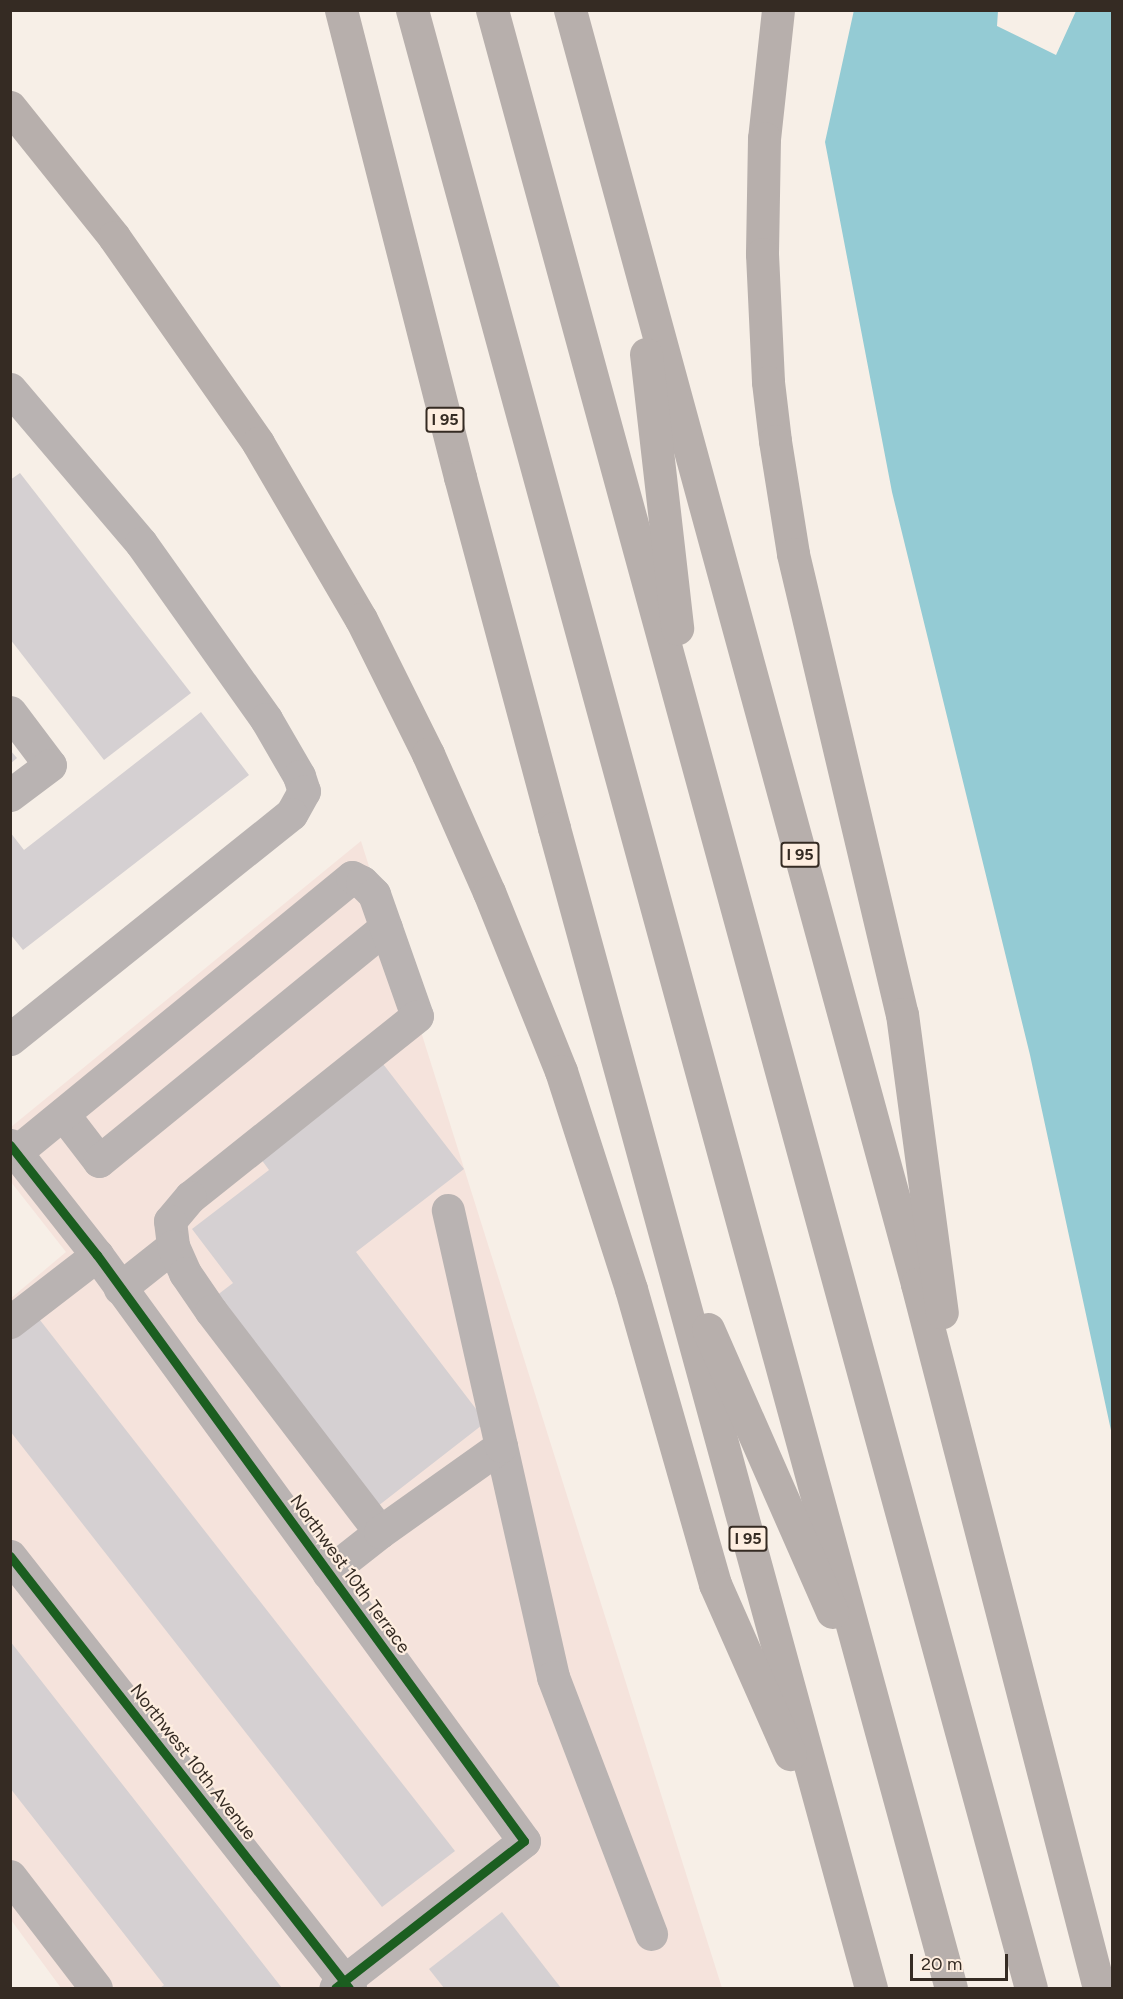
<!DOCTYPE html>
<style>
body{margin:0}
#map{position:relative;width:1123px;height:1999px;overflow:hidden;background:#f7efe7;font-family:Figtree,sans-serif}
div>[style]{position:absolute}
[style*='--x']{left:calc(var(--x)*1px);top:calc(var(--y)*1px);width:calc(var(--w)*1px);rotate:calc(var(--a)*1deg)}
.commercial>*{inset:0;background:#f5e3dc}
.water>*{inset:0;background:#94cbd4}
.building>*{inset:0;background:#d5d0d2}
.minor>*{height:33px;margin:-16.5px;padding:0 16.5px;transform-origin:16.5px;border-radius:16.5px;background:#b9b3b2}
.highway>*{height:33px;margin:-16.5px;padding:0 16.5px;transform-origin:16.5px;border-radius:16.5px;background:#b7afac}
.cycleway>*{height:9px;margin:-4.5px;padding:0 4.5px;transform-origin:4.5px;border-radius:4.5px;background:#1b5e20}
span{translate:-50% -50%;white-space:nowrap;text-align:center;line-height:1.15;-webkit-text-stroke:4.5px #feeee0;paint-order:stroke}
.shield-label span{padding:2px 4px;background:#feeee0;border:2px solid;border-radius:4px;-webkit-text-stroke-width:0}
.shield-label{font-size:16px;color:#352b23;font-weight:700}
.street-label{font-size:18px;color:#352b23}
.frame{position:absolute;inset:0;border:12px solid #352b23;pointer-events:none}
.scale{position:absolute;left:910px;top:1954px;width:98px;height:27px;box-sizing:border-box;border:3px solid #352b23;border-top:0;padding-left:8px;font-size:18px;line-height:21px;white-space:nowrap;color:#352b23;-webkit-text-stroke:4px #feeee0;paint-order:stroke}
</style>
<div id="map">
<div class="commercial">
<div style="clip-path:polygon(361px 841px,722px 1988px,61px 1988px,11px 1920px,10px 1299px,66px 1252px,11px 1182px,11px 1127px)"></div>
</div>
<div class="water">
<div style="clip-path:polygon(854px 10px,998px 11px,997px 26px,1056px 55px,1076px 11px,1112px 11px,1112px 1435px,1030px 1055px,892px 492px,825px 142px)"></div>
</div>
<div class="building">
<div style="clip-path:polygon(20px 473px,191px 693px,104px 760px,10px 639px,10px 480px)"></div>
<div style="clip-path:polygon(201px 712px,249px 775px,23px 950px,10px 934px,10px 832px,24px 850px)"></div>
<div style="clip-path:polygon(10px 750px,17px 758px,10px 764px)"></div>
<div style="clip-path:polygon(380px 1060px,464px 1169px,356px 1252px,486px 1422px,378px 1506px,216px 1296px,233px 1283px,192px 1229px,269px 1170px,258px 1155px)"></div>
<div style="clip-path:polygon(36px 1315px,455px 1851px,382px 1907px,10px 1431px,10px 1335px)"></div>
<div style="clip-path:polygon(10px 1641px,282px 1988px,160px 1988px,164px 1985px,10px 1788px)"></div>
<div style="clip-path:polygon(502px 1912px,561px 1988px,444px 1988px,429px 1969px)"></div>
</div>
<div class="minor">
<div style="--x:10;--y:389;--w:202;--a:49.6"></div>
<div style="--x:141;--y:543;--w:216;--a:54.6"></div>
<div style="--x:266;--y:719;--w:66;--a:59.9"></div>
<div style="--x:299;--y:776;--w:16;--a:72"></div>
<div style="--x:304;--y:791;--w:26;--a:119"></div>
<div style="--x:291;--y:814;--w:360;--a:141.3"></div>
<div style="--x:10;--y:712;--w:66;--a:53"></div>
<div style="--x:50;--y:765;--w:50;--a:143.1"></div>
<div style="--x:63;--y:1114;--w:59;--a:52.5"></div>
<div style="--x:99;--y:1161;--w:370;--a:-39.2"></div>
<div style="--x:10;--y:1145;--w:140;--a:51.7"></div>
<div style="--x:97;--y:1255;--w:725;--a:53.92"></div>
<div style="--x:524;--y:1841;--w:239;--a:142.1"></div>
<div style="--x:16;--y:1152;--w:434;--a:-39.3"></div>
<div style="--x:352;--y:877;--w:11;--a:27"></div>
<div style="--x:362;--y:882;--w:17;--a:45"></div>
<div style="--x:374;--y:894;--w:129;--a:70.6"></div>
<div style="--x:417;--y:1016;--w:290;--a:141.4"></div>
<div style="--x:190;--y:1197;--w:31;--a:130"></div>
<div style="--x:170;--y:1221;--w:25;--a:83"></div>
<div style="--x:173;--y:1246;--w:68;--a:141.6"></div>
<div style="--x:173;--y:1246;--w:30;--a:66"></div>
<div style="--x:185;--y:1273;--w:46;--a:55.6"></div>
<div style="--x:211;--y:1311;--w:278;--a:52.6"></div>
<div style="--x:380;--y:1532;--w:66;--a:141.7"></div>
<div style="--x:10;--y:1322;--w:110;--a:-37.6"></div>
<div style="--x:501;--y:1446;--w:237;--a:77.3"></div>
<div style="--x:553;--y:1677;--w:275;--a:69.1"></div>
<div style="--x:380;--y:1532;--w:148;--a:-35.4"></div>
<div style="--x:501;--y:1446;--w:242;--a:-102.7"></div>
<div style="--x:10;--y:1556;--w:550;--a:51.8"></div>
<div style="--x:10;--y:1876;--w:141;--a:52.5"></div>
</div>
<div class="highway">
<div style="--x:341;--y:10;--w:482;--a:75.7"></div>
<div style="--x:460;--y:477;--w:363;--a:75"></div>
<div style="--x:554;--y:828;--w:1203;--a:74.72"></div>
<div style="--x:412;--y:10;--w:2050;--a:74.76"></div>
<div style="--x:492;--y:10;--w:2050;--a:74.76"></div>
<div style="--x:570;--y:10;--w:1320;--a:74.76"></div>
<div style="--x:917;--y:1284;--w:727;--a:75.51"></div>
<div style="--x:778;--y:10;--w:129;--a:96.2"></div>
<div style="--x:764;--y:138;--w:116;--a:91"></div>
<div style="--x:762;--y:254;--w:128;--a:87.3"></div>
<div style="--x:768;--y:382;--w:59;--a:83.2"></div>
<div style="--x:775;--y:441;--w:114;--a:80.9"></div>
<div style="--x:793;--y:554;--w:473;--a:76.7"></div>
<div style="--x:902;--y:1014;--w:301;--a:82.4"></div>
<div style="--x:10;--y:107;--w:166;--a:51.3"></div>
<div style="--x:114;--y:237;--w:251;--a:55"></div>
<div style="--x:258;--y:443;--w:204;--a:59.7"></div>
<div style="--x:361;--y:619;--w:151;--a:63.6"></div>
<div style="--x:428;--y:754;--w:151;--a:66.2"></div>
<div style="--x:489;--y:892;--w:193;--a:68.1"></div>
<div style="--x:561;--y:1071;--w:229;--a:72.2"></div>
<div style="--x:631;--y:1289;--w:307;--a:74.1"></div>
<div style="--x:715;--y:1584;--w:186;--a:66.2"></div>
<div style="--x:646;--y:354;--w:276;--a:83.5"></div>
<div style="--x:708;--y:1329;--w:309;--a:66.3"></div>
</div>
<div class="cycleway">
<div style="--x:10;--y:1145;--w:140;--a:51.7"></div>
<div style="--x:97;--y:1255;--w:725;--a:53.92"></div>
<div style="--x:524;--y:1841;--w:239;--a:142.1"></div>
<div style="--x:10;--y:1556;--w:549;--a:51.88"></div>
</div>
<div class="shield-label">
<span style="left:445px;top:420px">I 95</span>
<span style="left:800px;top:855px">I 95</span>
<span style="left:748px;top:1539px">I 95</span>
</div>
<div class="street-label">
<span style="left:350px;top:1574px;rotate:54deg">Northwest 10th Terrace</span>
<span style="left:193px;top:1762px;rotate:52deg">Northwest 10th Avenue</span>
</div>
<div class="frame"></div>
<div class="scale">20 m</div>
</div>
